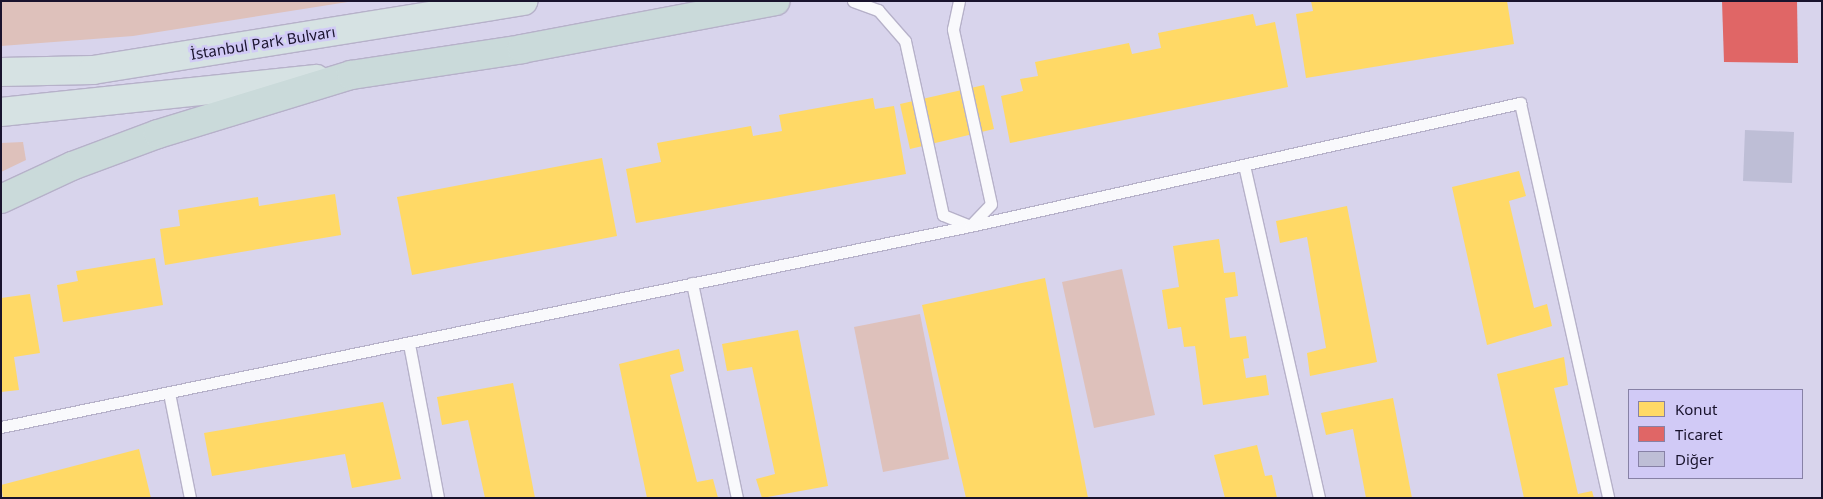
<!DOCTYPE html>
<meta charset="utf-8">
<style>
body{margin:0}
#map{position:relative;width:1823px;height:499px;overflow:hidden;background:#d8d4ec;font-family:"Noto Sans",sans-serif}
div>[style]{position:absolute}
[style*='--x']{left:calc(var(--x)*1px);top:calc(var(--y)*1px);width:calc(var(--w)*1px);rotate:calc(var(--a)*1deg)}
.green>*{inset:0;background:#dec1bb}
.homes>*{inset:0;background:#ffd966}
.shops>*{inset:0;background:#e06666}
.building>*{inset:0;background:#bebed6}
.roads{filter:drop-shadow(1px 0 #b6b1c9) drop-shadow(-1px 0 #b6b1c9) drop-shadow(0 1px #b6b1c9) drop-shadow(0 -1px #b6b1c9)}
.service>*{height:11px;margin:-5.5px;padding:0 5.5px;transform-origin:5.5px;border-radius:5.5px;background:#f9f9fc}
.primary>*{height:28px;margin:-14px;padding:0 14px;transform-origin:14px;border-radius:14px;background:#d6e2e3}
.trunk>*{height:28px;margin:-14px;padding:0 14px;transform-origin:14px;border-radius:14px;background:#cadada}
span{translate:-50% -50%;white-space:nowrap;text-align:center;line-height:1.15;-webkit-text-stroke:5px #d1caf6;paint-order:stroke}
.street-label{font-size:15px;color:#19132d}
.frame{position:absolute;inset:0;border:2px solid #19132d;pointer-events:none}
.legend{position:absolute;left:1628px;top:389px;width:175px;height:90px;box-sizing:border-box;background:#d1caf6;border:1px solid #8781a6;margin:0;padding:6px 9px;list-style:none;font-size:15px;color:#19132d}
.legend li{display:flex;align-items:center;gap:10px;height:25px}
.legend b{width:25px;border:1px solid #8781a6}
</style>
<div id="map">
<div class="green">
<div style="clip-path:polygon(1px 1px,354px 1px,133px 36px,1px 46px)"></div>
<div style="clip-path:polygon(23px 142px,26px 160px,1px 172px,1px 143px)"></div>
<div style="clip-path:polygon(1122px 269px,1155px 415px,1094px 428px,1062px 282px)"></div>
<div style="clip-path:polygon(920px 314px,949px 459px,883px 472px,854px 327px)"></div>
</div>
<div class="homes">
<div style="clip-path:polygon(1311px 1px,1507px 1px,1514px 44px,1306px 78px,1296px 14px,1313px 11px)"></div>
<div style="clip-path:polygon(1253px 14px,1256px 26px,1275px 22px,1288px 87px,1010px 143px,1001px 96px,1023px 91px,1020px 79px,1038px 76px,1035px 62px,1129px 43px,1132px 54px,1161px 48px,1158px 33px)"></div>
<div style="clip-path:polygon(984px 85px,994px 129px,910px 149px,900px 104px)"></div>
<div style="clip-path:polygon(873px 98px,875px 109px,894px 106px,906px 174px,636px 223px,626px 169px,661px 162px,657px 143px,751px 126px,753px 136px,782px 131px,779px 115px)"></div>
<div style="clip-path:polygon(602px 158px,617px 236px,412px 275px,397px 197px)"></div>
<div style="clip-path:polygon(1519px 171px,1526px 196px,1509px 201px,1534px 308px,1547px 304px,1552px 326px,1487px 345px,1452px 187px)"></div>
<div style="clip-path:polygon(335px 194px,341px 235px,165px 265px,160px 229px,180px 226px,178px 210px,258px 197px,259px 206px)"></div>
<div style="clip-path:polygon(1347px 206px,1377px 362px,1310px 376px,1307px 353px,1326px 348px,1307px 237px,1280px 243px,1276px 221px)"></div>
<div style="clip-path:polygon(1219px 239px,1224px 273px,1235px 272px,1238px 296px,1225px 298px,1230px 338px,1246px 336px,1249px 358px,1243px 359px,1246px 378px,1266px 375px,1269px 395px,1203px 405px,1195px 346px,1184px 347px,1181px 327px,1168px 329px,1162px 290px,1179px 287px,1173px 246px)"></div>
<div style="clip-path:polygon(155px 258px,163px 305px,63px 322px,57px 285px,78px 281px,76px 271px)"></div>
<div style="clip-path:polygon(1045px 278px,1088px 498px,966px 498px,922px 305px)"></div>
<div style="clip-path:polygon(30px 294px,40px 353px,14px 357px,19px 390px,1px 392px,1px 298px)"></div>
<div style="clip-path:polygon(798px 330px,828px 486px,762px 498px,756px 479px,775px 474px,752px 367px,727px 371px,722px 344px)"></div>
<div style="clip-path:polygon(679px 349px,684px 371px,670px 375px,697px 482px,713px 479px,718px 498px,647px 498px,619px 364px)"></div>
<div style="clip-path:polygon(1564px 357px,1568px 385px,1554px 388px,1578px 494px,1592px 491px,1594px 498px,1524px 498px,1497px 374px)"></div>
<div style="clip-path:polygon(513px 383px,535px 498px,485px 498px,468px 420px,442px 425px,437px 397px)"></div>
<div style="clip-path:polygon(1393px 398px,1412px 498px,1366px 498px,1353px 429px,1326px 435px,1321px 413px)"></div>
<div style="clip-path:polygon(383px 402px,401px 479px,352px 488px,345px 454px,212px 476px,204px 433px)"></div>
<div style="clip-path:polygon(1257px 445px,1265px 476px,1272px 475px,1277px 498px,1225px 498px,1214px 455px)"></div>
<div style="clip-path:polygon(139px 449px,151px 498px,3px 498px,1px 485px)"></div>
</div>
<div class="shops">
<div style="clip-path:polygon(1722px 1px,1797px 1px,1798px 63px,1724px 62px)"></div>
</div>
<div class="building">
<div style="clip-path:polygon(1745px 130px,1794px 132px,1792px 183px,1743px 181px)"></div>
</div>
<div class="roads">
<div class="service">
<div style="--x:853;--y:1;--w:27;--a:20"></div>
<div style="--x:878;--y:10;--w:41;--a:48.9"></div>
<div style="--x:905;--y:41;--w:178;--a:77.7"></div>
<div style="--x:943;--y:215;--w:29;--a:22"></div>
<div style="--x:970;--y:226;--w:30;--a:-46"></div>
<div style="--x:991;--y:204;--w:179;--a:-102.3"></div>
<div style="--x:953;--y:29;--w:29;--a:-78"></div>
<div style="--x:1244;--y:165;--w:341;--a:77.3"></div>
<div style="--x:692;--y:283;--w:220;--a:78.2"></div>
<div style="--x:409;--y:344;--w:157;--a:79.3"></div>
<div style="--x:169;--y:393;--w:107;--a:78.7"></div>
<div style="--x:1;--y:427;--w:990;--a:-11.72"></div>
<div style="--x:970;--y:226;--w:564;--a:-12.61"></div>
<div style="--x:1520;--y:103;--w:405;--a:77.4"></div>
</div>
<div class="primary">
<div style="--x:1;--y:72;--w:92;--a:-1.2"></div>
<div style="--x:93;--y:70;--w:436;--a:-9.1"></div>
<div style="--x:1;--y:112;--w:317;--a:-6"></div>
</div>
<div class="trunk">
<div style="--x:1;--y:199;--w:78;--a:-24.9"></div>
<div style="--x:72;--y:166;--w:92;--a:-20.4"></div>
<div style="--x:158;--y:134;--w:202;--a:-17"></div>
<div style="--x:351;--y:75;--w:173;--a:-8.6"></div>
<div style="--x:522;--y:49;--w:258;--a:-10.7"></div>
</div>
</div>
<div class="street-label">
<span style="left:263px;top:43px;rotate:-9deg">İstanbul Park Bulvarı</span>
</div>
<div class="frame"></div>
<ul class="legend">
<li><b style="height:14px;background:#ffd966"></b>Konut</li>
<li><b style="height:14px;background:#e06666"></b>Ticaret</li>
<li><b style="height:14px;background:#bebed6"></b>Diğer</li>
</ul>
</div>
